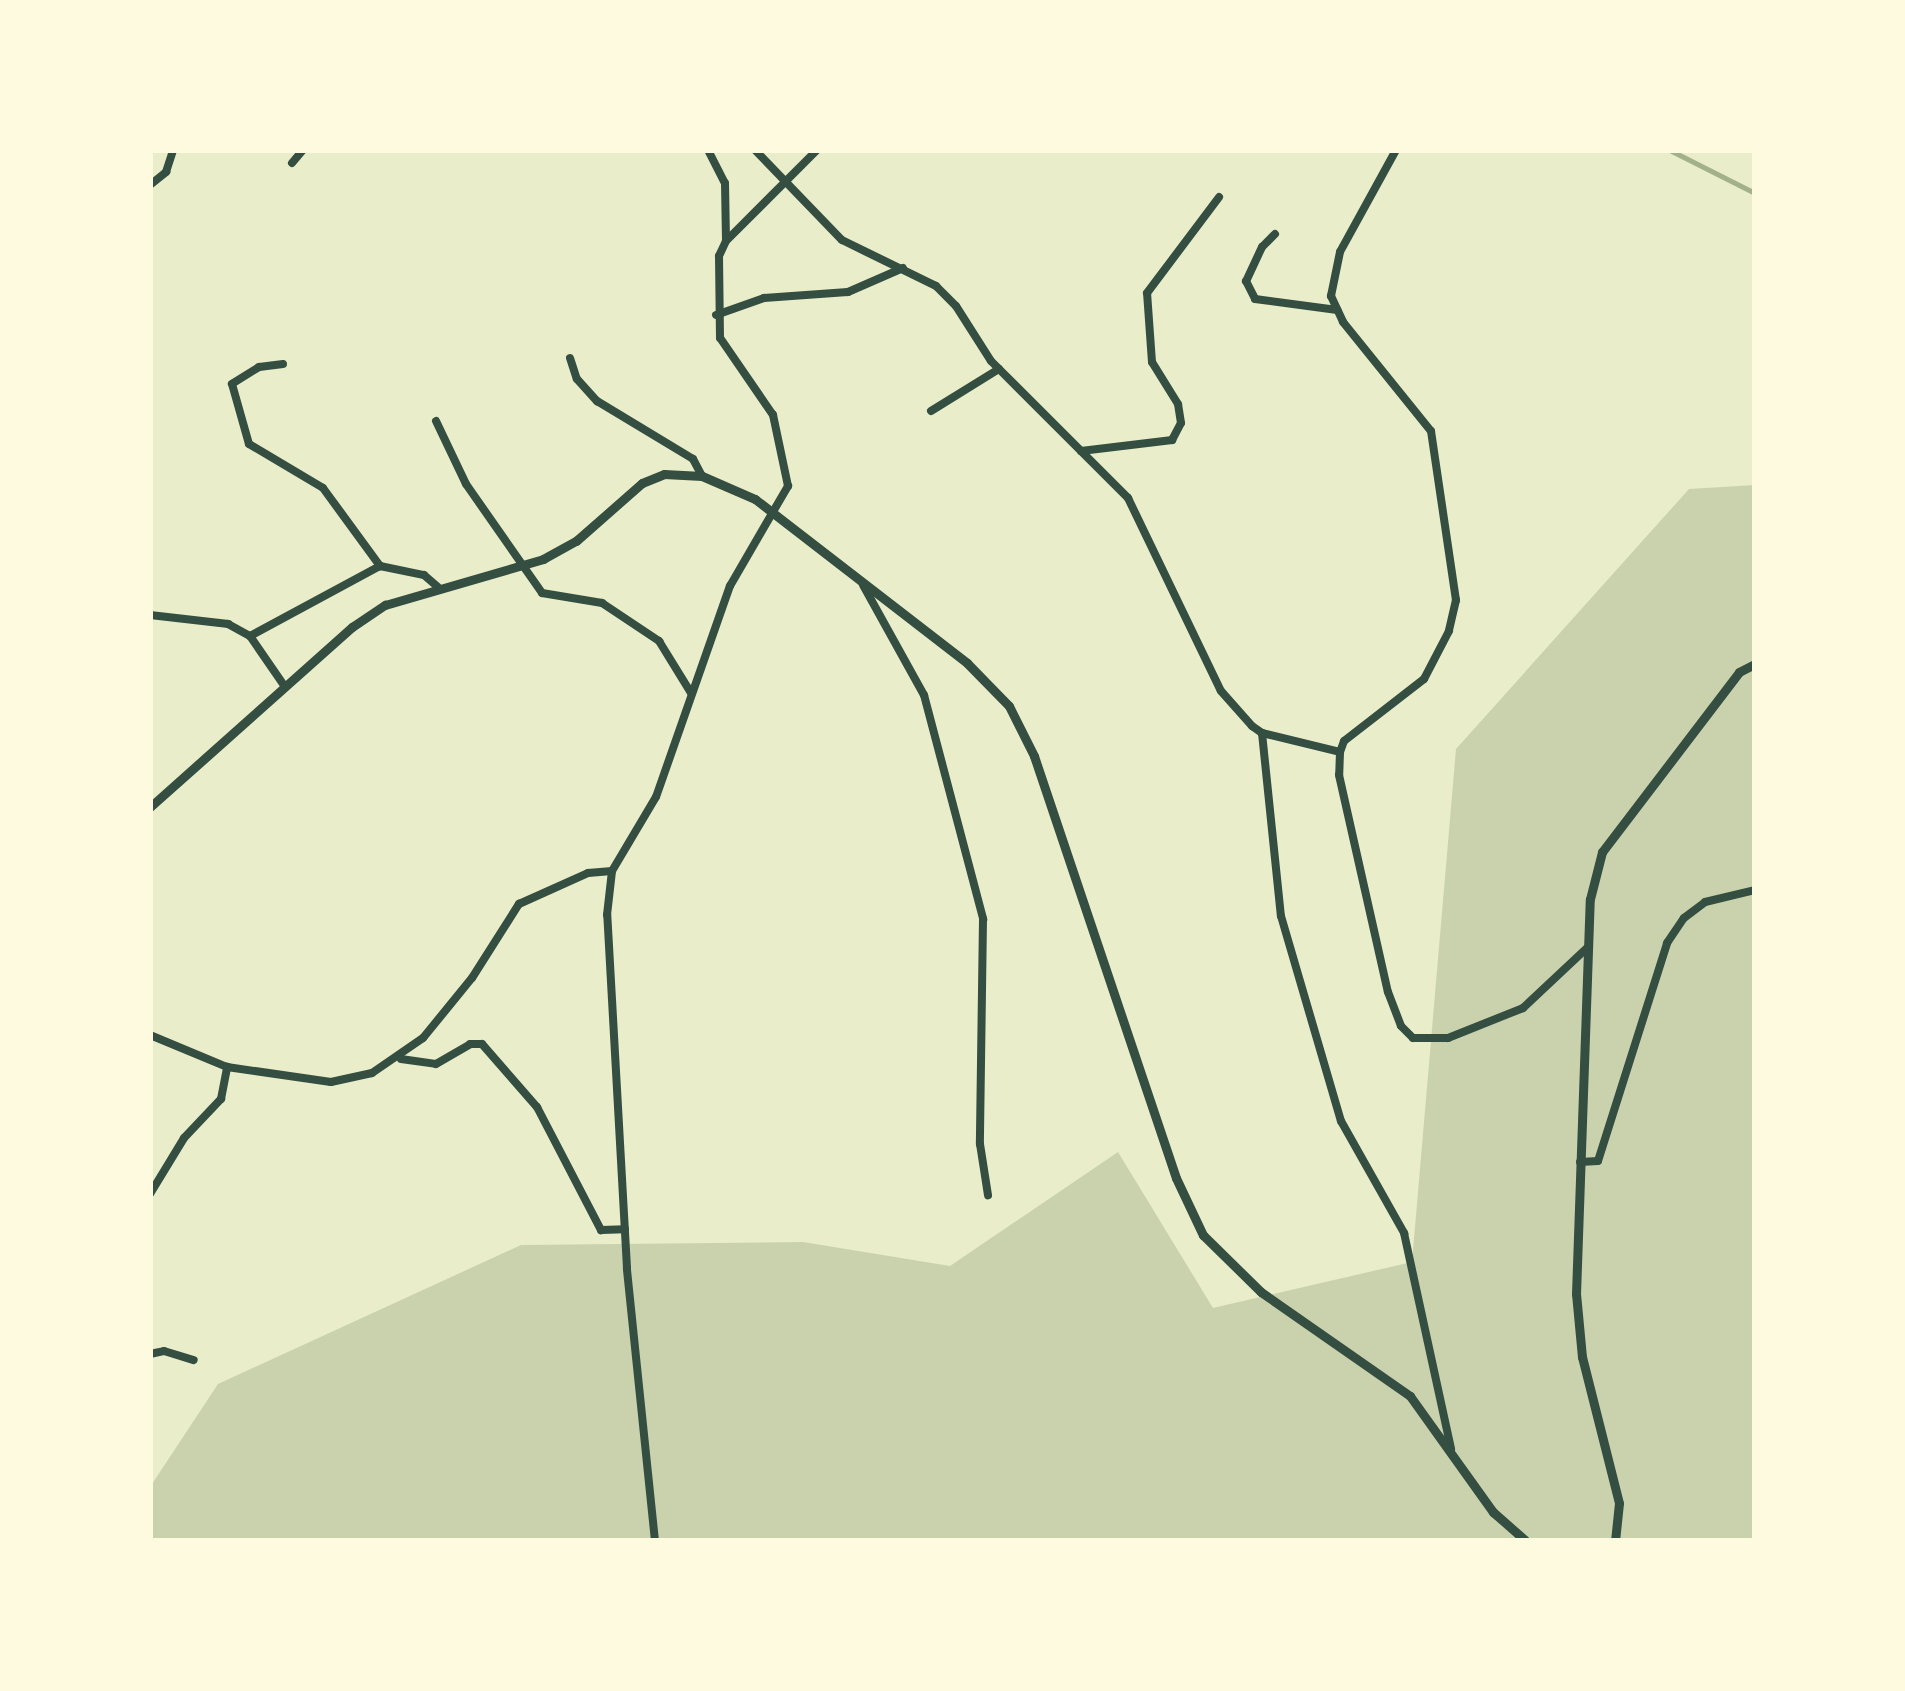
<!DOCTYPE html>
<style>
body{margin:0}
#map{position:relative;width:1905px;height:1691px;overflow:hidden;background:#e9edc9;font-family:"Alegreya Sans",sans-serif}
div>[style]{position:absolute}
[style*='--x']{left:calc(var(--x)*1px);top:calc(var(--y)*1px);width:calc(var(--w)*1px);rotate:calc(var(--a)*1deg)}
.green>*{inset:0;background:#cad2ad}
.stream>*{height:4.5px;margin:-2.25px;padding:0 2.25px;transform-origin:2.25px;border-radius:2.25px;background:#a3b18a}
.minor>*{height:8px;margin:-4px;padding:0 4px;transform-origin:4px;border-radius:4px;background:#344e41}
.tertiary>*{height:9px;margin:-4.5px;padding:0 4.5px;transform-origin:4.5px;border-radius:4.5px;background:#344e41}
span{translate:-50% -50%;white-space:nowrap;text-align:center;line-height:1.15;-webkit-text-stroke:9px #fefae0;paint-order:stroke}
.frame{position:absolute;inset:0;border:153px solid #fefae0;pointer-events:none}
</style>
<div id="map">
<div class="green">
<div style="clip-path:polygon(1755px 485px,1755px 1541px,150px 1541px,150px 1487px,218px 1384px,521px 1245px,803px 1242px,950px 1266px,1118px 1152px,1213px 1308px,1412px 1262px,1456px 749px,1689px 489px)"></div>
</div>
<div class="stream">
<div style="--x:1670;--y:150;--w:95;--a:26.8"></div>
</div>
<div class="minor">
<div style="--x:708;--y:150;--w:37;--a:63"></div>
<div style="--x:725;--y:183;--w:57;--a:89"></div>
<div style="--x:755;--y:150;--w:125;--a:46"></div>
<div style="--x:842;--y:240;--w:105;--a:26.1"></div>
<div style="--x:936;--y:286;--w:28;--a:45"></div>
<div style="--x:956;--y:306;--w:65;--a:57.5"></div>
<div style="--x:991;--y:361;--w:194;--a:45"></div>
<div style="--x:1128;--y:498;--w:214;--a:64.3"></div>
<div style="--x:1221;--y:691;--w:47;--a:48.5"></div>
<div style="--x:1252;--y:726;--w:12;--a:35"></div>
<div style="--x:1262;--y:733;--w:80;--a:13.7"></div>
<div style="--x:1396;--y:150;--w:116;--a:118.8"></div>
<div style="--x:1340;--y:252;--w:45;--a:101.6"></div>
<div style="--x:1331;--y:296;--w:29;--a:65"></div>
<div style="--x:1343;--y:322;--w:140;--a:51.1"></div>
<div style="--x:1431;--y:431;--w:171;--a:81.6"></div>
<div style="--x:1456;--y:600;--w:32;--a:103"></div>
<div style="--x:1449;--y:631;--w:54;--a:117.5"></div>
<div style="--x:1424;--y:679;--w:101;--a:142.2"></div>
<div style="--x:1344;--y:741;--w:12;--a:110"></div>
<div style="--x:1340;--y:752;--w:23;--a:92"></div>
<div style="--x:1339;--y:775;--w:222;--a:77.3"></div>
<div style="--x:1388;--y:992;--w:36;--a:69"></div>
<div style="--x:1401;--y:1026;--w:17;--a:45"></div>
<div style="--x:1413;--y:1038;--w:35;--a:0"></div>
<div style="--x:1448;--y:1038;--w:81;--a:-21.8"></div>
<div style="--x:1523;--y:1008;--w:89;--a:-43.2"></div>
<div style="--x:292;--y:163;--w:17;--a:-50"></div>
<div style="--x:150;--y:185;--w:21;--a:-39"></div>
<div style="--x:166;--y:172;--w:23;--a:-72"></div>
<div style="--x:1275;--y:234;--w:18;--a:135"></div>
<div style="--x:1262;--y:247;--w:38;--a:115"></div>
<div style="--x:1246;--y:281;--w:20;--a:63"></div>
<div style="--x:1255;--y:299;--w:83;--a:7.6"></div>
<div style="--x:716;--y:315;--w:51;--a:-19.5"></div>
<div style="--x:764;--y:298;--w:84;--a:-4.1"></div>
<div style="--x:848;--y:292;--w:60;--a:-23.6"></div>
<div style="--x:570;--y:358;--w:22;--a:72"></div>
<div style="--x:577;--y:379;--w:30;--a:48"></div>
<div style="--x:597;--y:401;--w:112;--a:31.1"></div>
<div style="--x:693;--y:459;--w:19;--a:62"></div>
<div style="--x:283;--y:364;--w:24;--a:173"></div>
<div style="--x:259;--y:367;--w:32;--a:148"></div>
<div style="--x:232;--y:384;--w:62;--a:74.2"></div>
<div style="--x:249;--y:444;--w:86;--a:30.7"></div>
<div style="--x:323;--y:488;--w:97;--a:53.8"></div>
<div style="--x:380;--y:566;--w:45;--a:11.6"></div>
<div style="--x:424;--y:575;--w:18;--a:41"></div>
<div style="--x:931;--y:411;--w:80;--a:-31.7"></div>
<div style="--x:436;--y:421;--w:70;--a:64.5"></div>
<div style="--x:466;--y:484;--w:133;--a:55.1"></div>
<div style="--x:542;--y:593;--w:61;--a:9.5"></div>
<div style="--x:602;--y:603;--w:69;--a:33.7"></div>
<div style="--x:659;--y:641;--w:61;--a:58.4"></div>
<div style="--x:1081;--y:451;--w:92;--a:-6.9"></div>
<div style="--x:1172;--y:440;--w:19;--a:-62"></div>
<div style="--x:1181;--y:423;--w:19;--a:-99"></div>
<div style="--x:1178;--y:404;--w:49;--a:-121.8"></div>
<div style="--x:1152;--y:362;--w:69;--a:-94.1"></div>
<div style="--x:1147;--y:293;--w:120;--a:-53.1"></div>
<div style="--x:863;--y:585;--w:126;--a:61"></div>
<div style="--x:924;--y:695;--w:232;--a:75.2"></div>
<div style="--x:983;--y:919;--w:225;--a:90.8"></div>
<div style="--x:980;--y:1144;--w:52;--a:81.1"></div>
<div style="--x:150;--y:615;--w:79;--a:6.6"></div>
<div style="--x:228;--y:624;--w:25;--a:29"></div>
<div style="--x:250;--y:636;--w:148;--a:-28.3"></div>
<div style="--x:250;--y:636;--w:62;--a:55.5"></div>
<div style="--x:1262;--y:733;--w:184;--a:84.1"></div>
<div style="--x:1281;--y:916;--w:214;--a:73.7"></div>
<div style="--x:1341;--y:1121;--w:129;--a:60.6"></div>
<div style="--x:1404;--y:1233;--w:221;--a:77.7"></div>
<div style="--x:150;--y:1035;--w:83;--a:22.6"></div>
<div style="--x:227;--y:1067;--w:105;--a:8.2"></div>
<div style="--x:331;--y:1082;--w:42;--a:-12.4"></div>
<div style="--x:372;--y:1073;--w:62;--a:-34.5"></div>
<div style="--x:423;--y:1038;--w:77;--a:-50.8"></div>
<div style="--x:472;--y:978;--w:88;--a:-57.6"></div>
<div style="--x:519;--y:904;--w:76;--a:-24.2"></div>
<div style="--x:588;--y:873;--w:24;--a:-5"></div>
<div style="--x:401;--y:1059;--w:35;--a:8"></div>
<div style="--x:436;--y:1064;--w:39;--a:-30"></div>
<div style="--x:470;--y:1044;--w:12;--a:0"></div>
<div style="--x:482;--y:1044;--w:84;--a:48.9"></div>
<div style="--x:537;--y:1107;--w:139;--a:62.5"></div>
<div style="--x:601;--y:1230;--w:24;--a:-2"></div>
<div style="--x:1580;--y:1162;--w:18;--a:-3"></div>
<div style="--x:1598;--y:1161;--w:229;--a:-72.4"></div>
<div style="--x:1667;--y:943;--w:30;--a:-56"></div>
<div style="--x:1684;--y:918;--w:26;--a:-37"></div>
<div style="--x:1705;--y:902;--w:51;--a:-13.5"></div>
<div style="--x:150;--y:1194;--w:66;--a:-58.7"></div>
<div style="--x:184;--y:1138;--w:54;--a:-46.5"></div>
<div style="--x:221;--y:1099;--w:33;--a:-79"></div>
<div style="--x:150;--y:1354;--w:14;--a:-12"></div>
<div style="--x:164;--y:1351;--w:31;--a:17"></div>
<div style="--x:655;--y:1541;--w:274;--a:-95.9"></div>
<div style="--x:627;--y:1268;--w:354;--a:-93.2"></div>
<div style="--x:607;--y:915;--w:44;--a:-83.5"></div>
<div style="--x:612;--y:871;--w:86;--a:-59.3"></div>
<div style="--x:656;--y:797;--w:224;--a:-70.7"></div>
<div style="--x:730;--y:586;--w:116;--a:-59.9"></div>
<div style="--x:788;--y:486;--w:73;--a:-101.9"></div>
<div style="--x:773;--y:415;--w:93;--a:-124.5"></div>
<div style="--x:720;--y:338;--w:82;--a:-90.7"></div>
<div style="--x:719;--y:256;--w:17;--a:-65"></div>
<div style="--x:726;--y:241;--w:129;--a:-45"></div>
</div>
<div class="tertiary">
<div style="--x:150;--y:807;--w:271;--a:-41.7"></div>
<div style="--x:352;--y:627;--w:40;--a:-34"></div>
<div style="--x:385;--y:605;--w:165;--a:-16.2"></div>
<div style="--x:543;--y:559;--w:38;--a:-29"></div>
<div style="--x:576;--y:541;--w:88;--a:-41.3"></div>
<div style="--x:642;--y:483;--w:24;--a:-22"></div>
<div style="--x:664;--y:474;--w:38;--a:3"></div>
<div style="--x:702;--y:476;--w:58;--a:23.5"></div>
<div style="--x:755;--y:499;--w:268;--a:37.7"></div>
<div style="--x:967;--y:663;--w:60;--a:45.7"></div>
<div style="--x:1009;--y:706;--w:56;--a:63.4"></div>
<div style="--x:1034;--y:756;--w:445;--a:71.4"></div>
<div style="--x:1176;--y:1178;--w:63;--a:64.7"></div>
<div style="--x:1203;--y:1235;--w:81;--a:44.5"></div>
<div style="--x:1261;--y:1292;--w:182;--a:34.9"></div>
<div style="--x:1410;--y:1396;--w:143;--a:54.4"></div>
<div style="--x:1493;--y:1512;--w:44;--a:41.3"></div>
<div style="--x:1615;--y:1541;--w:38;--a:-84"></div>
<div style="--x:1619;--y:1503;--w:151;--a:-104.2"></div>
<div style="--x:1582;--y:1357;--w:63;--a:-95.4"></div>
<div style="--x:1576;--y:1294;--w:395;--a:-88"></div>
<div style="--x:1590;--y:899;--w:49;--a:-75.7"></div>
<div style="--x:1602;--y:852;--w:226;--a:-52.7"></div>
<div style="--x:1739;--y:672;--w:18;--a:-27"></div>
</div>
<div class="frame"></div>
</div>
